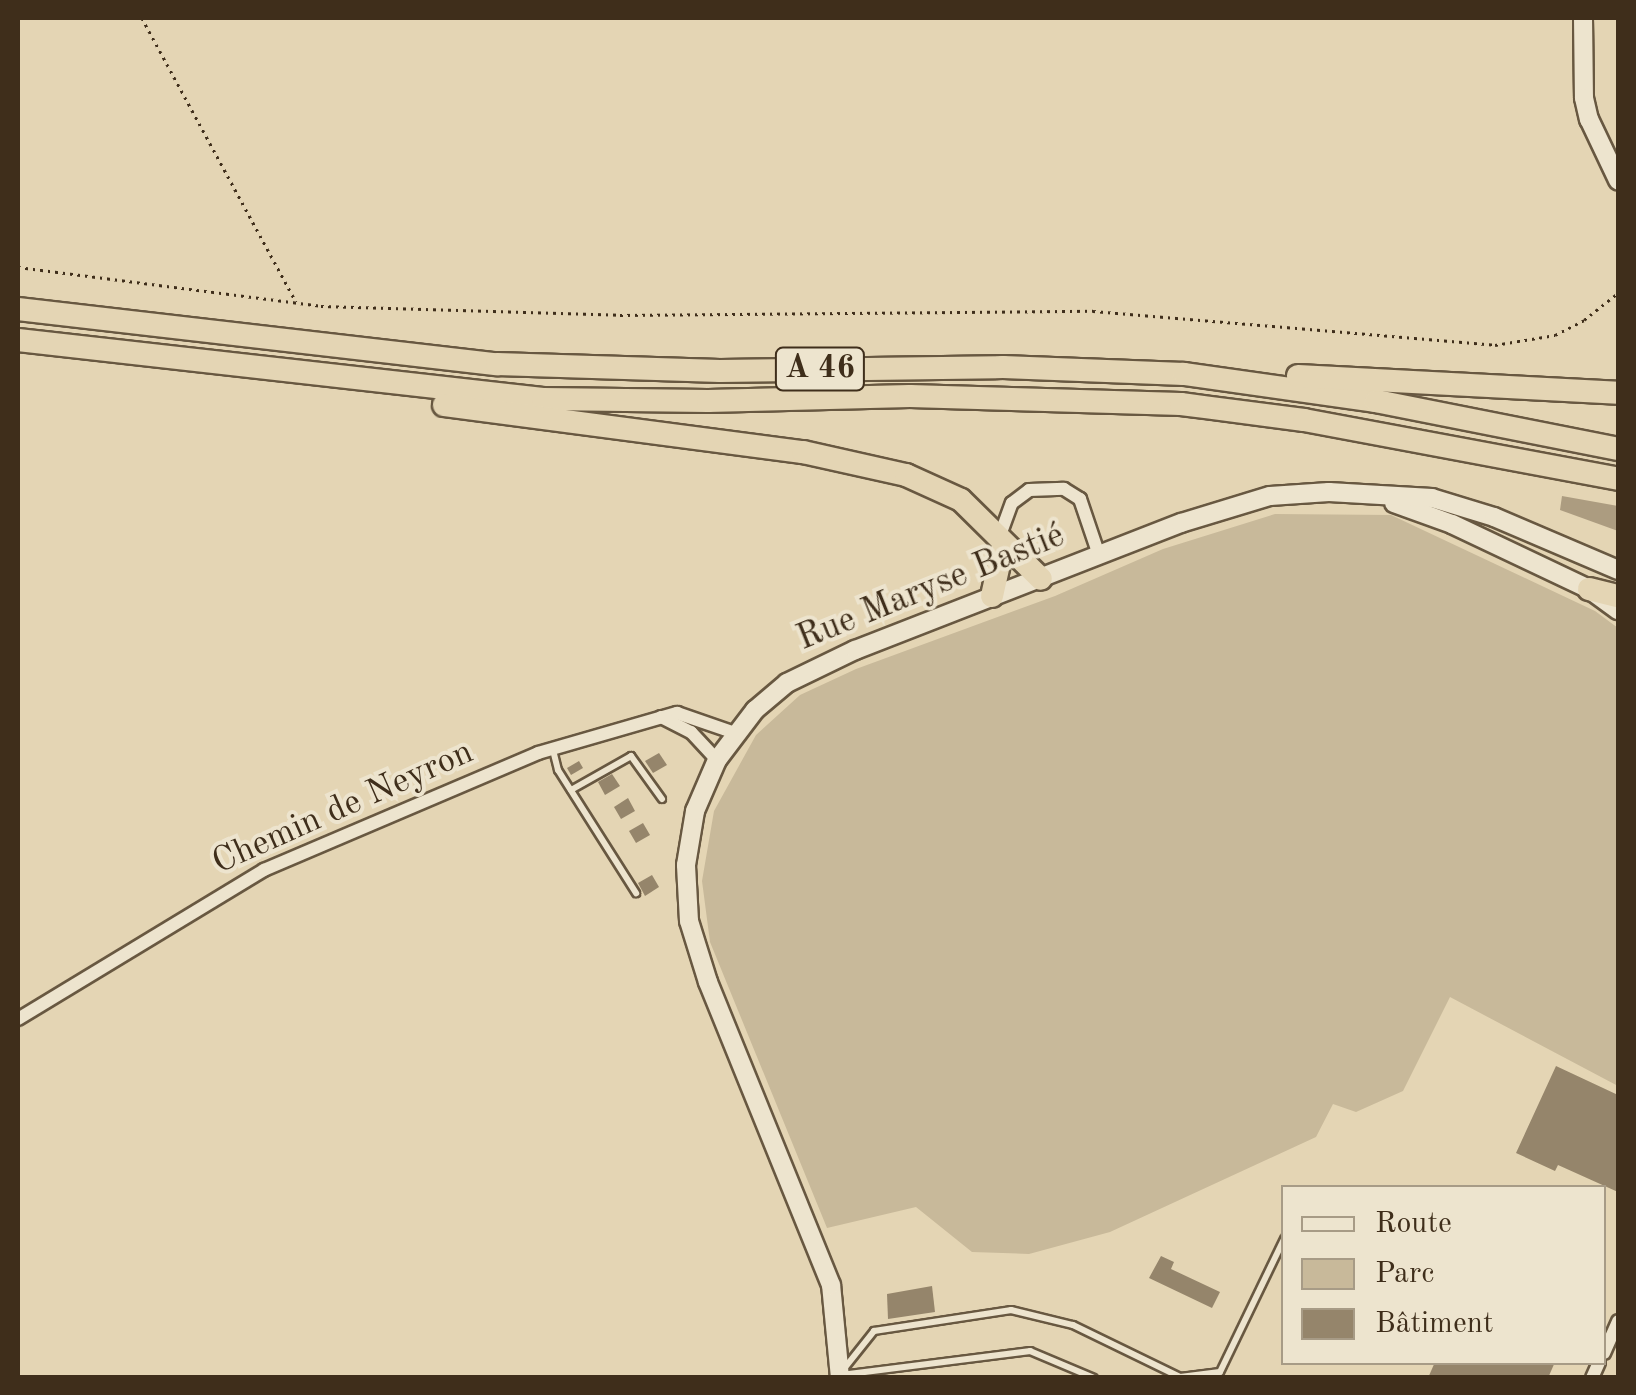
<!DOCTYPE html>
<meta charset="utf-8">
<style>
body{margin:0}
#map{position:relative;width:1636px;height:1395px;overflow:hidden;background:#e4d5b4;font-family:"Old Standard TT",serif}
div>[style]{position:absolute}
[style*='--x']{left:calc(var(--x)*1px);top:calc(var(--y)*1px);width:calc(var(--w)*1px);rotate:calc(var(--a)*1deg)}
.green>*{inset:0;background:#c8b99a}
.water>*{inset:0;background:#ac9c80}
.building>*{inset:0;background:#95856b}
.path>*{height:2.5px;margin-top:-1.25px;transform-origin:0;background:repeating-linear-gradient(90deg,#3f2e1b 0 2.5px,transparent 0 7.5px)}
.roads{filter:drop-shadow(2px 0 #685841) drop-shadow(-2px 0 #685841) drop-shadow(0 2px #685841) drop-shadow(0 -2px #685841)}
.lane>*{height:6px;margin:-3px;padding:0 3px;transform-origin:3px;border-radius:3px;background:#ede4ce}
.street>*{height:12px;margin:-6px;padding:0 6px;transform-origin:6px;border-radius:6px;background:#ede4ce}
.secondary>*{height:18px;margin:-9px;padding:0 9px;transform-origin:9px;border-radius:9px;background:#ede4ce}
.highway>*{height:22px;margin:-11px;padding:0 11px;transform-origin:11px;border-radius:11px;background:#e4d5b4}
span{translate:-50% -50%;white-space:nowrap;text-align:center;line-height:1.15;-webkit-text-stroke:8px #ede4ce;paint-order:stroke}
.shield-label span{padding:2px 8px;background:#ede4ce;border:2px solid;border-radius:8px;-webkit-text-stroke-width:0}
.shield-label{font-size:32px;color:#3f2e1b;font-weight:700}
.street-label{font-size:35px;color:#3f2e1b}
.frame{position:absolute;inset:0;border:20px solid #3f2e1b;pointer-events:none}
.legend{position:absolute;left:1281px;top:1185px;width:325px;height:180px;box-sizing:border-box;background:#ede4ce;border:2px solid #a79b86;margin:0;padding:12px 18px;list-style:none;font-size:30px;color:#3f2e1b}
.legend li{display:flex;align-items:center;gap:20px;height:50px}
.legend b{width:50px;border:2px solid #a79b86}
</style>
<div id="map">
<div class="green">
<div style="clip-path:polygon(1275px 514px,1391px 515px,1595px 611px,1618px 628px,1618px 1086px,1450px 997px,1403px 1091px,1356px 1112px,1333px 1104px,1316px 1137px,1110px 1232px,1029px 1254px,972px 1252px,916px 1207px,827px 1228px,710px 942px,702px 881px,714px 811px,756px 735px,800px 695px,856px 669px,1055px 596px,1163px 549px)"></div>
</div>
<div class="water">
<div style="clip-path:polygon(1562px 496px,1618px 506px,1618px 531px,1560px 510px)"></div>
</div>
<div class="building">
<div style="clip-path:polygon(659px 753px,667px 765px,653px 773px,645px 761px)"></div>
<div style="clip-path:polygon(579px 761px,583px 768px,571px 775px,567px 768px)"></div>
<div style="clip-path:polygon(612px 774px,620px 786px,605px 795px,598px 782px)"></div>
<div style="clip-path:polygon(628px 798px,635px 811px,621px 819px,614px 807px)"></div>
<div style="clip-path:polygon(643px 823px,650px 835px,636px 843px,629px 831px)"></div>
<div style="clip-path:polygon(652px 875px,659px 887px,645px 896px,638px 883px)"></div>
<div style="clip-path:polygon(1556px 1066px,1618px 1095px,1618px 1192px,1558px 1165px,1555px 1171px,1516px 1153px)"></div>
<div style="clip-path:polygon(1161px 1256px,1174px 1262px,1171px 1269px,1220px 1292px,1212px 1308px,1149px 1278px)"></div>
<div style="clip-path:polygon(932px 1286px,935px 1312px,888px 1319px,887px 1294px)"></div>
<div style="clip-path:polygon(1435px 1362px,1555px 1362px,1548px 1378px,1428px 1378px)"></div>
</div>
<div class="path">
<div style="--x:142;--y:18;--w:323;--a:61.5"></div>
<div style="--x:18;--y:267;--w:305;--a:7.3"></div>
<div style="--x:321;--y:306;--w:299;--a:1.7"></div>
<div style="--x:620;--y:315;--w:473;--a:-0.5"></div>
<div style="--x:1093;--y:311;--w:403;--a:4.8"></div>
<div style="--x:1495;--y:345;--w:61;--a:-9.5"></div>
<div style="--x:1555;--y:335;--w:33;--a:-27"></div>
<div style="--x:1584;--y:320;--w:43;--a:-38.5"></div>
</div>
<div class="roads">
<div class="lane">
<div style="--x:553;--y:750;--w:21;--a:76"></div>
<div style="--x:558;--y:770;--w:146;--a:57.6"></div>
<div style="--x:571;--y:790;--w:69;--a:-29.5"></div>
<div style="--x:631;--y:756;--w:53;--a:54.2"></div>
<div style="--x:843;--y:1370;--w:50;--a:-51.5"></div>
<div style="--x:874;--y:1331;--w:139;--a:-8.7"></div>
<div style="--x:1011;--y:1310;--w:64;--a:13.6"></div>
<div style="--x:1073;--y:1325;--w:119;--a:25.9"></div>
<div style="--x:1180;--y:1377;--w:40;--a:-7.1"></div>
<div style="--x:1220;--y:1372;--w:148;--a:-64.3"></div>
<div style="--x:841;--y:1375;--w:191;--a:-7.2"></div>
<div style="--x:1030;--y:1351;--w:69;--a:22.9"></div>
</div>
<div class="street">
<div style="--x:999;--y:538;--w:37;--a:-70"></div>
<div style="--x:1012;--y:503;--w:21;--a:-37"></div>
<div style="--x:1029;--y:490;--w:35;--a:-2"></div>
<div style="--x:1064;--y:489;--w:19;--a:32"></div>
<div style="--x:1080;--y:499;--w:59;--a:71.3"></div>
<div style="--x:661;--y:717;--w:34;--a:27"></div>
<div style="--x:691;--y:732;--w:38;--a:47"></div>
<div style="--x:18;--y:1019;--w:288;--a:-31.2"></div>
<div style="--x:264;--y:870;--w:298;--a:-23.1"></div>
<div style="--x:538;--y:753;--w:145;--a:-16.1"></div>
<div style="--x:677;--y:713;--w:61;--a:19"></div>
<div style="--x:1604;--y:1353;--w:35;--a:-66"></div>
<div style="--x:1592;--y:1378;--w:17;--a:-66"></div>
</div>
<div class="secondary">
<div style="--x:1583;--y:18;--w:80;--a:89.3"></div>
<div style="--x:1584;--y:98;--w:22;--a:77"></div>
<div style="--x:1589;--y:119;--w:68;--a:64.6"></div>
<div style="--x:1394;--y:503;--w:62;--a:19.9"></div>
<div style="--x:1452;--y:524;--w:152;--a:25.4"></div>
<div style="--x:1589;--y:589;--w:36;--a:36"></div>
<div style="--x:840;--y:1378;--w:93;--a:-95.5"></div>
<div style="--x:831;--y:1285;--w:327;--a:-112.1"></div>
<div style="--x:708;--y:982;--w:64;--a:-107.3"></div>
<div style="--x:689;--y:921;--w:56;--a:-93.1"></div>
<div style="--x:686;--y:865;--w:55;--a:-80.5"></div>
<div style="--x:695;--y:811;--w:56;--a:-66.7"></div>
<div style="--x:717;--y:760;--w:63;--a:-52.8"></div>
<div style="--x:755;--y:710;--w:42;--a:-40.2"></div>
<div style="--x:787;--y:683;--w:76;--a:-25.9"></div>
<div style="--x:855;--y:650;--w:350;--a:-21.3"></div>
<div style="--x:1181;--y:523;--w:93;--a:-16.9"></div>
<div style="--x:1270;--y:496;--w:59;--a:-3.9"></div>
<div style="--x:1329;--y:492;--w:103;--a:3.3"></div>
<div style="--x:1432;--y:498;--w:65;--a:17"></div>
<div style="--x:1494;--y:517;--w:135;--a:23.1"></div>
</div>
<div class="highway">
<div style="--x:18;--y:309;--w:482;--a:6.6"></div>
<div style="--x:497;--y:364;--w:223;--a:1.8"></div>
<div style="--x:720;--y:371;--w:283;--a:-0.8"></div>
<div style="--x:1003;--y:367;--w:181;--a:2.2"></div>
<div style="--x:1184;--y:374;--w:194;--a:8"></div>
<div style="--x:1376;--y:401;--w:247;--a:11.2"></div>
<div style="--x:18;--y:340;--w:528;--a:6.41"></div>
<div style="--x:543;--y:399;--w:165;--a:0.7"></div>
<div style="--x:708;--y:401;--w:202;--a:-1.4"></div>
<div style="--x:910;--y:396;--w:271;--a:1.7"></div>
<div style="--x:1181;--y:404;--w:124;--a:7.4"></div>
<div style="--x:1304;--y:420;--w:319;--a:10.6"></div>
<div style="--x:1298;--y:376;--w:320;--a:3"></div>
<div style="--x:444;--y:405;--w:362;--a:7.5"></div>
<div style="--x:803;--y:452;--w:106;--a:12.6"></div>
<div style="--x:906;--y:475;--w:60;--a:24.4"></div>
<div style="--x:961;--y:500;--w:112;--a:44.6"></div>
<div style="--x:1589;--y:589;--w:30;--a:14"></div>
<div style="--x:992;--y:596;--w:51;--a:-77.6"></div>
</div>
</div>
<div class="shield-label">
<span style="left:820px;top:369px">A 46</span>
</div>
<div class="street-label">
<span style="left:931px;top:588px;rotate:-22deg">Rue Maryse Bastié</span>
<span style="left:343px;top:808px;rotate:-24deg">Chemin de Neyron</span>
</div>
<div class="frame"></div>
<ul class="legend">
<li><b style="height:12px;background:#ede4ce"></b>Route</li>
<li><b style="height:28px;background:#c8b99a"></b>Parc</li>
<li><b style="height:28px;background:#95856b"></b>Bâtiment</li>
</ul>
</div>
